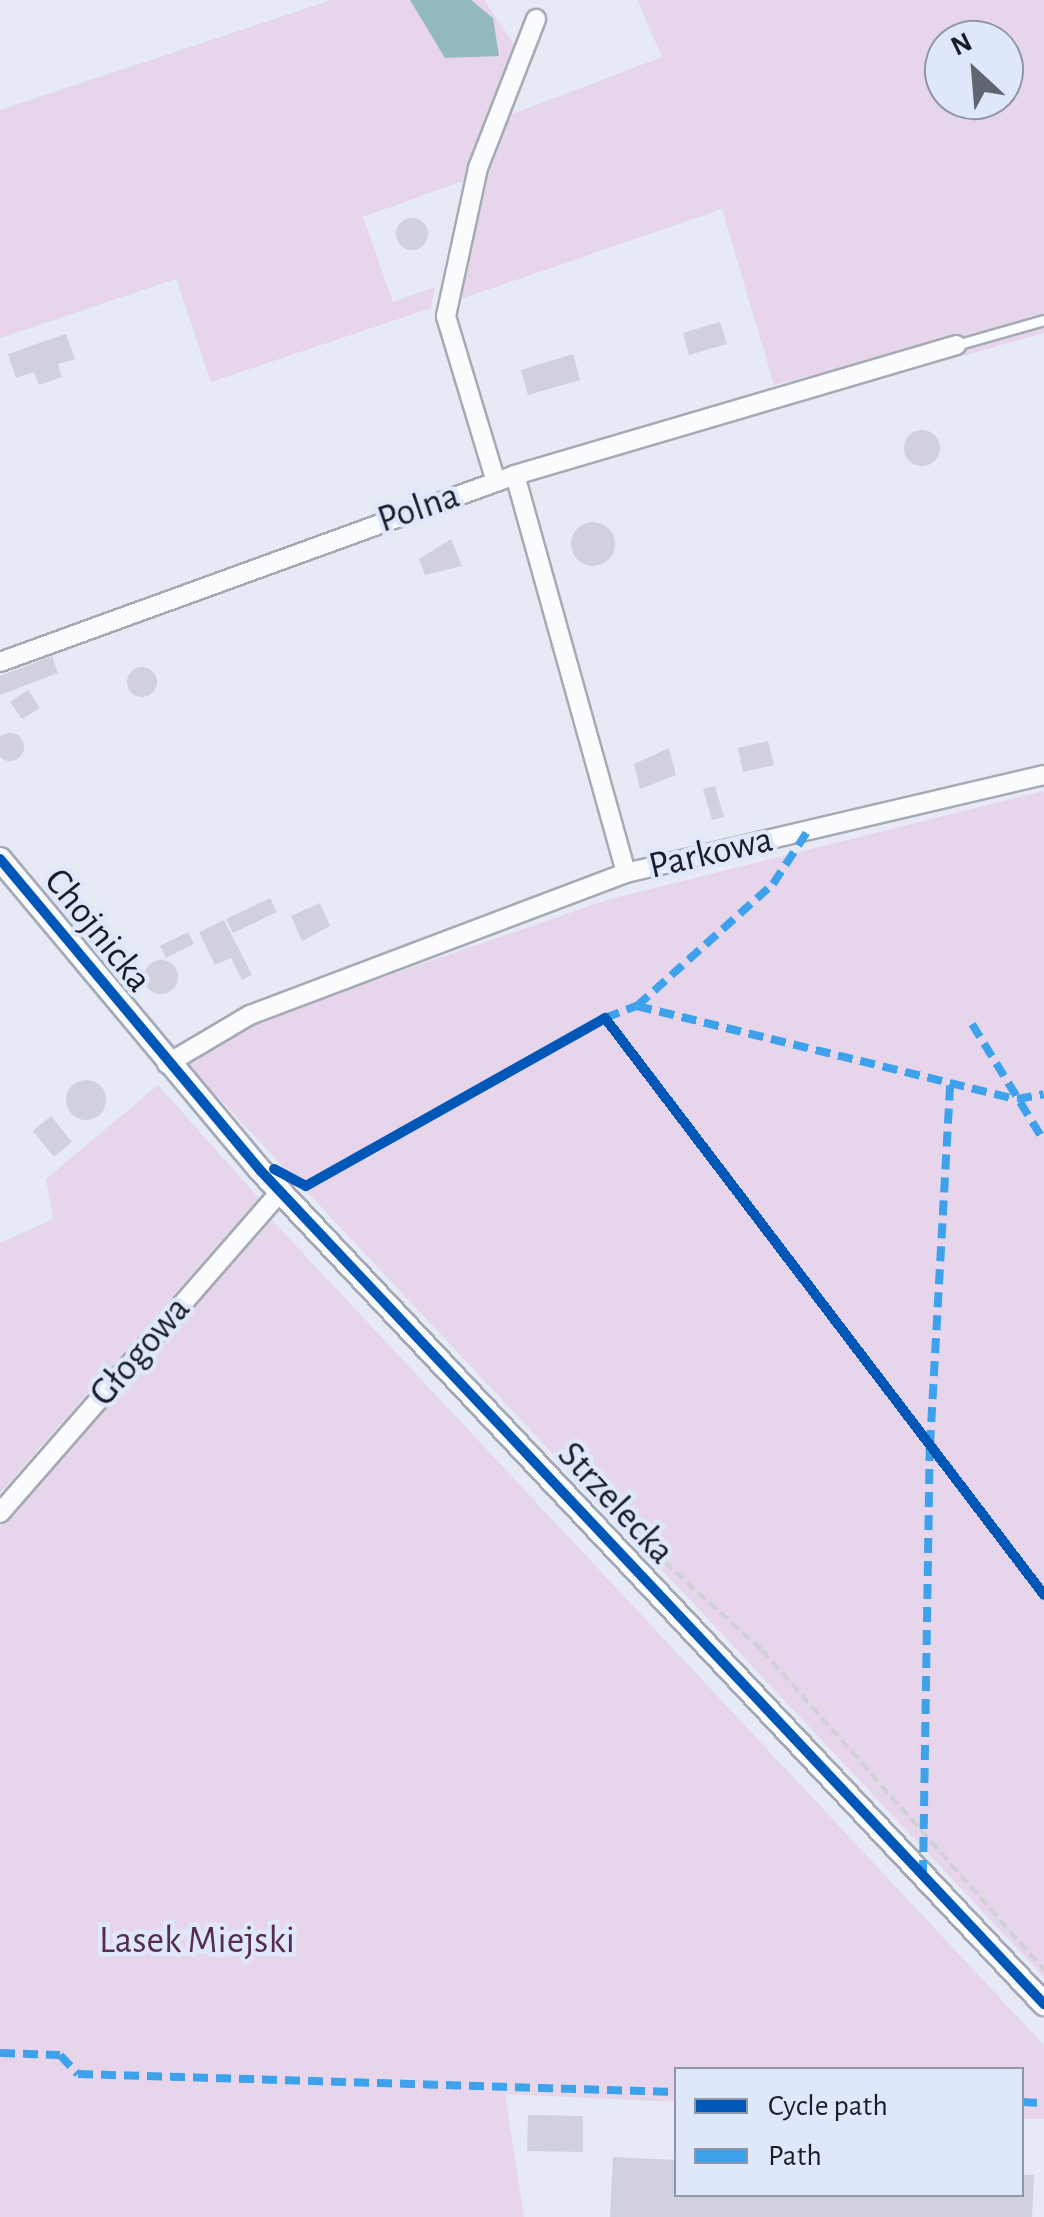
<!DOCTYPE html>
<meta charset="utf-8">
<style>
body{margin:0}
#map{position:relative;width:1044px;height:2217px;overflow:hidden;background:#e5eaf5;font-family:"Alegreya Sans",sans-serif}
div>[style]{position:absolute}
[style*='--x']{left:calc(var(--x)*1px);top:calc(var(--y)*1px);width:calc(var(--w)*1px);rotate:calc(var(--a)*1deg)}
.green>*{inset:0;background:#e7d6eb}
.water>*{inset:0;background:#92b9be}
.building>*{inset:0;background:#d0d1dd}
.round{border-radius:50%}
.path>*{height:4px;margin-top:-2px;transform-origin:0;background:repeating-linear-gradient(90deg,#d0d1d5 0 10px,transparent 0 15px)}
.roads{filter:drop-shadow(2px 0 #a5aab5) drop-shadow(-2px 0 #a5aab5) drop-shadow(0 2px #a5aab5) drop-shadow(0 -2px #a5aab5)}
.service>*{height:9px;margin:-4.5px;padding:0 4.5px;transform-origin:4.5px;border-radius:4.5px;background:#fbfcfe}
.minor>*{height:18px;margin:-9px;padding:0 9px;transform-origin:9px;border-radius:9px;background:#fbfcfe}
.tertiary>*{height:22px;margin:-11px;padding:0 11px;transform-origin:11px;border-radius:11px;background:#fbfcfe}
.quiet>*{height:8px;margin-top:-4px;transform-origin:0;background:repeating-linear-gradient(90deg,#3da2eb 0 15px,transparent 0 23px)}
.cycleway>*{height:10px;margin:-5px;padding:0 5px;transform-origin:5px;border-radius:5px;background:#0057b8}
span{translate:-50% -50%;white-space:nowrap;text-align:center;line-height:1.15;-webkit-text-stroke:9px #dfe8fb;paint-order:stroke}
.street-label{font-size:38px;color:#181d29}
.park-label{font-size:38px;color:#582b51}
.legend{position:absolute;left:674px;top:2067px;width:350px;height:130px;box-sizing:border-box;background:#dfe8fb;border:2px solid #8f97a7;margin:0;padding:12px 18px;list-style:none;font-size:30px;color:#181d29}
.legend li{display:flex;align-items:center;gap:20px;height:50px}
.legend b{width:50px;border:2px solid #8f97a7}
.north{position:absolute;left:924px;top:20px;width:100px;height:100px;box-sizing:border-box;background:#dfe8fb;border:2px solid #8f97a7;border-radius:50%;rotate:334deg;font-size:28px;font-weight:700;line-height:40px;text-align:center;color:#181d29}
.north::after{content:'';display:block;margin:auto;width:35px;height:45px;background:#606570;clip-path:polygon(50% 0,100% 100%,50% 72%,0 100%)}
</style>
<div id="map">
<div class="green">
<div style="clip-path:polygon(331px 0,484px 0,514px 44px,463px 181px,363px 217px,393px 302px,435px 287px,431px 308px,211px 382px,176px 279px,0 338px,0 110px)"></div>
<div style="clip-path:polygon(evenodd,637px 0,1044px 0,1044px 333px,941px 362px,937px 344px,774px 385px,722px 209px,452px 302px,505px 117px,662px 57px,637px 0,944px 40px,1004px 40px,1004px 100px,944px 100px,944px 40px)"></div>
<div style="clip-path:polygon(1044px 791px,1044px 1977px,184px 1061px,253px 1022px,610px 899px)"></div>
<div style="clip-path:polygon(158px 1085px,259px 1198px,0 1493px,0 1243px,53px 1219px,46px 1179px)"></div>
<div style="clip-path:polygon(272px 1220px,1044px 2045px,1044px 2119px,1022px 2119px,1022px 2070px,676px 2070px,676px 2102px,505px 2094px,524px 2217px,0 2217px,0 1525px)"></div>
</div>
<div class="water">
<div style="clip-path:polygon(410px 0,471px 0,493px 18px,499px 56px,445px 58px)"></div>
</div>
<div class="building">
<div class="round" style="left:396px;top:218px;width:32px;height:32px"></div>
<div style="clip-path:polygon(720px 322px,727px 344px,689px 355px,683px 333px)"></div>
<div style="clip-path:polygon(66px 334px,75px 359px,58px 364px,62px 377px,39px 385px,34px 372px,16px 378px,8px 354px)"></div>
<div style="clip-path:polygon(573px 354px,580px 380px,528px 395px,521px 370px)"></div>
<div class="round" style="left:904px;top:430px;width:36px;height:36px"></div>
<div class="round" style="left:571px;top:522px;width:44px;height:44px"></div>
<div style="clip-path:polygon(451px 539px,462px 566px,425px 575px,419px 559px)"></div>
<div style="clip-path:polygon(52px 656px,58px 673px,0 695px,0 676px)"></div>
<div class="round" style="left:127px;top:667px;width:30px;height:30px"></div>
<div style="clip-path:polygon(28px 690px,40px 708px,22px 719px,10px 702px)"></div>
<div class="round" style="left:-4px;top:733px;width:28px;height:28px"></div>
<div style="clip-path:polygon(768px 741px,774px 765px,743px 772px,738px 748px)"></div>
<div style="clip-path:polygon(669px 748px,676px 775px,640px 789px,634px 764px)"></div>
<div style="clip-path:polygon(715px 786px,724px 817px,712px 820px,703px 789px)"></div>
<div style="clip-path:polygon(270px 898px,277px 912px,233px 933px,226px 919px)"></div>
<div style="clip-path:polygon(320px 903px,330px 926px,302px 941px,291px 916px)"></div>
<div style="clip-path:polygon(224px 920px,252px 975px,242px 980px,231px 958px,215px 965px,199px 932px)"></div>
<div style="clip-path:polygon(188px 932px,194px 944px,166px 958px,160px 946px)"></div>
<div class="round" style="left:144px;top:960px;width:34px;height:34px"></div>
<div class="round" style="left:66px;top:1080px;width:40px;height:40px"></div>
<div style="clip-path:polygon(51px 1116px,72px 1142px,54px 1157px,33px 1131px)"></div>
<div style="clip-path:polygon(528px 2115px,583px 2116px,583px 2152px,527px 2151px)"></div>
<div style="clip-path:polygon(613px 2157px,676px 2160px,676px 2194px,1022px 2194px,1022px 2175px,1034px 2175px,1032px 2217px,610px 2217px)"></div>
</div>
<div class="path">
<div style="--x:631;--y:1532;--w:176;--a:42"></div>
<div style="--x:762;--y:1650;--w:427;--a:48.6"></div>
</div>
<div class="roads">
<div class="service">
<div style="--x:956;--y:345;--w:91;--a:-15.9"></div>
</div>
<div class="minor">
<div style="--x:515;--y:475;--w:460;--a:-16.4"></div>
<div style="--x:496;--y:482;--w:20;--a:-20"></div>
<div style="--x:515;--y:475;--w:413;--a:74.4"></div>
<div style="--x:626;--y:873;--w:429;--a:-13.2"></div>
<div style="--x:0;--y:662;--w:528;--a:-19.95"></div>
<div style="--x:496;--y:482;--w:173;--a:-106.8"></div>
<div style="--x:446;--y:316;--w:151;--a:-77.8"></div>
<div style="--x:478;--y:168;--w:160;--a:-68.7"></div>
<div style="--x:167;--y:1064;--w:96;--a:-30.6"></div>
<div style="--x:250;--y:1015;--w:402;--a:-20.7"></div>
<div style="--x:0;--y:1513;--w:429;--a:-48.9"></div>
</div>
<div class="tertiary">
<div style="--x:0;--y:859;--w:405;--a:50.1"></div>
<div style="--x:260;--y:1170;--w:1145;--a:46.77"></div>
</div>
</div>
<div class="quiet">
<div style="--x:637;--y:1006;--w:391;--a:13.8"></div>
<div style="--x:1017;--y:1099;--w:27;--a:-10"></div>
<div style="--x:605;--y:1018;--w:34;--a:-21"></div>
<div style="--x:637;--y:1006;--w:183;--a:-41.9"></div>
<div style="--x:773;--y:884;--w:62;--a:-56.8"></div>
<div style="--x:972;--y:1024;--w:137;--a:58.4"></div>
<div style="--x:923;--y:1875;--w:430;--a:-89.1"></div>
<div style="--x:930;--y:1445;--w:364;--a:-86.8"></div>
<div style="--x:0;--y:2053;--w:60;--a:1.9"></div>
<div style="--x:60;--y:2055;--w:26;--a:47"></div>
<div style="--x:78;--y:2074;--w:598;--a:1.72"></div>
<div style="--x:1022;--y:2102;--w:22;--a:3"></div>
</div>
<div class="cycleway">
<div style="--x:0;--y:859;--w:405;--a:50.1"></div>
<div style="--x:260;--y:1170;--w:1145;--a:46.77"></div>
<div style="--x:274;--y:1169;--w:36;--a:28"></div>
<div style="--x:306;--y:1186;--w:343;--a:-29.3"></div>
<div style="--x:605;--y:1018;--w:725;--a:52.73"></div>
</div>
<div class="street-label">
<span style="left:419px;top:509px;rotate:-19deg">Polna</span>
<span style="left:711px;top:854px;rotate:-13deg">Parkowa</span>
<span style="left:97px;top:931px;rotate:51deg">Chojnicka</span>
<span style="left:141px;top:1352px;rotate:-49deg">Głogowa</span>
<span style="left:615px;top:1504px;rotate:47deg">Strzelecka</span>
</div>
<div class="park-label">
<span style="left:197px;top:1942px">Lasek Miejski</span>
</div>
<ul class="legend">
<li><b style="height:12px;background:#0057b8"></b>Cycle path</li>
<li><b style="height:12px;background:#3da2eb"></b>Path</li>
</ul>
<div class="north">N</div>
</div>
